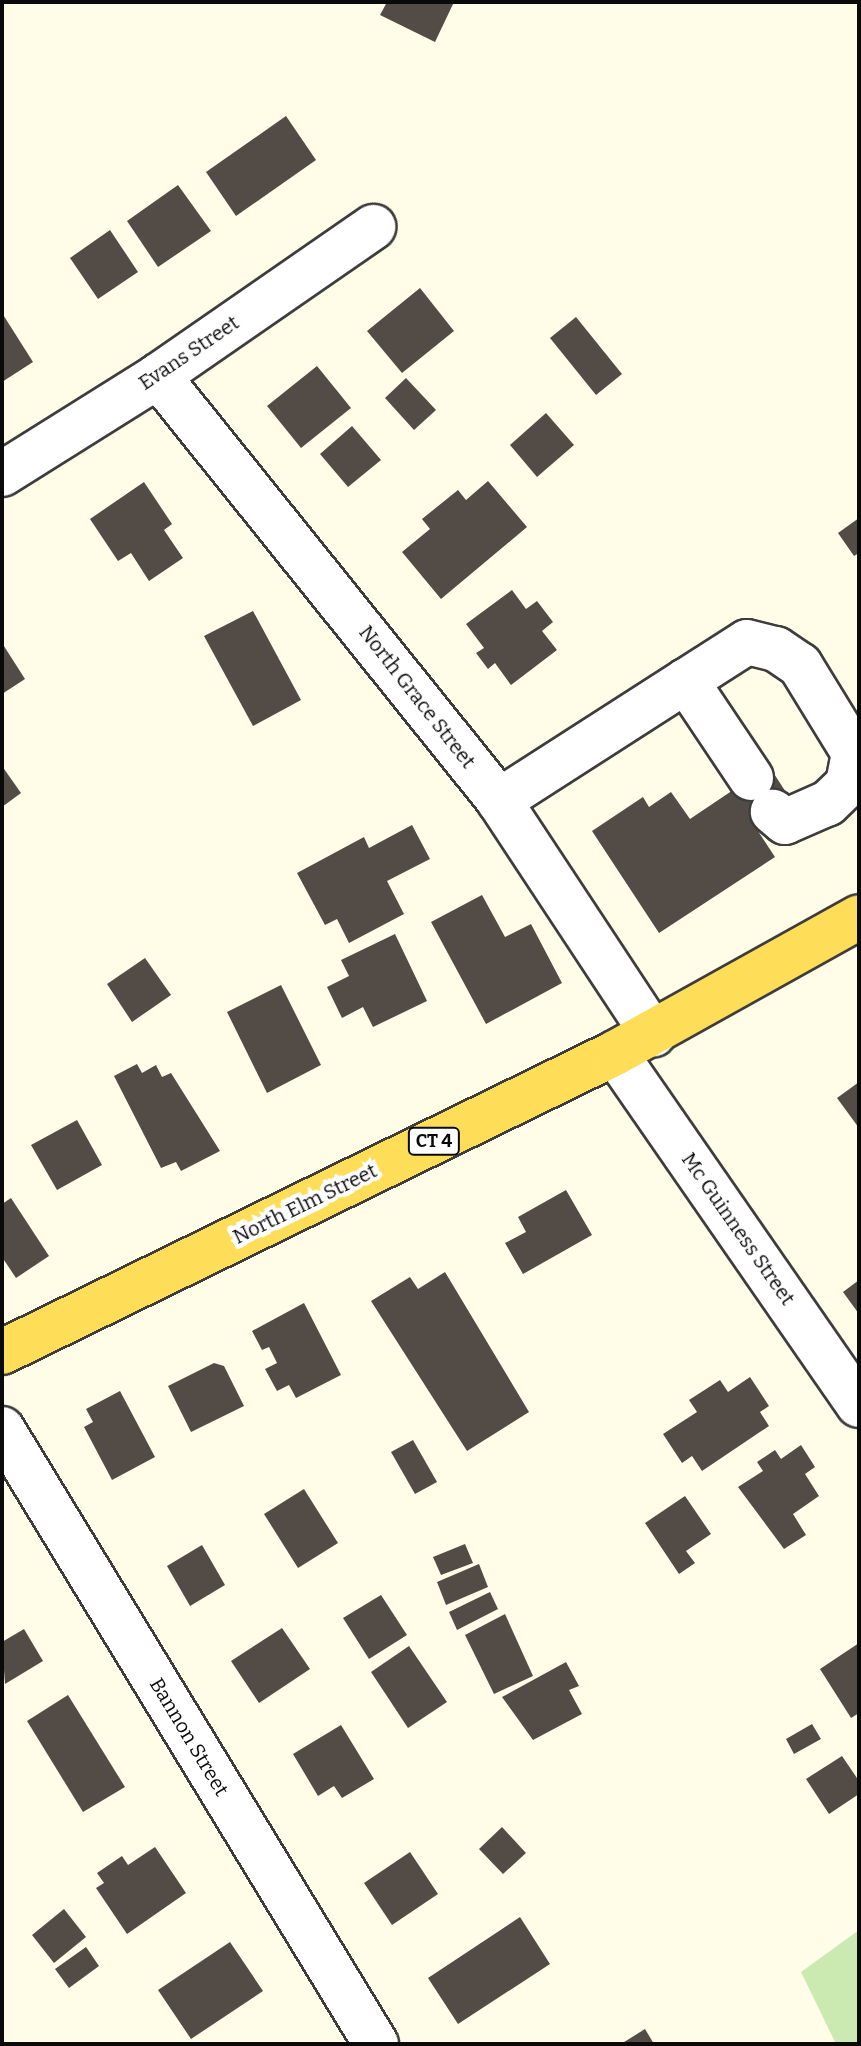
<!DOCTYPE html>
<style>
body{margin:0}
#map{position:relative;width:861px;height:2046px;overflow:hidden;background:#fffce7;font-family:Bitter,serif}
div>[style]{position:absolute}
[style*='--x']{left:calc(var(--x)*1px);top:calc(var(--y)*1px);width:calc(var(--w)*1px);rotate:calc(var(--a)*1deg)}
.green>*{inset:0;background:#cbeab1}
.building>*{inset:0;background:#534c46}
.roads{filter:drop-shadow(2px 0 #3d3d3d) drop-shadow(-2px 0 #3d3d3d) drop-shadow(0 2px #3d3d3d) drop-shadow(0 -2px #3d3d3d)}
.minor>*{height:44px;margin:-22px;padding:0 22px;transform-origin:22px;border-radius:22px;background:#fff}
.major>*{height:44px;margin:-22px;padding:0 22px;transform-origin:22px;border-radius:22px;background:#fede59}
span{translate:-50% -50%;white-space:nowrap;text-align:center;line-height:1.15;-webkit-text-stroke:8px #fff;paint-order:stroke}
.shield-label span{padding:2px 6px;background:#fff;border:2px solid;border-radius:6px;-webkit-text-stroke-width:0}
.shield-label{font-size:18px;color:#0a0a0a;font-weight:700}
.street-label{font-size:20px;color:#0a0a0a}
.frame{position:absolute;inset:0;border:4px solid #0a0a0a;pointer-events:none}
</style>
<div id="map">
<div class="green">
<div style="clip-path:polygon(859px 1930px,859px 2044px,836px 2044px,801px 1972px)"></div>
</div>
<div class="building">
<div style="clip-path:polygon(387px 2px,454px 2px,435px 42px,380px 15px)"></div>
<div style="clip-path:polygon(286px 116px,316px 160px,236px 216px,206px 172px)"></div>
<div style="clip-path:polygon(178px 185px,211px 231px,158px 267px,127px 221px)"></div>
<div style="clip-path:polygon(110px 230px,138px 272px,98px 299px,70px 258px)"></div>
<div style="clip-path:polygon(420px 288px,454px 331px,402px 373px,367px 331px)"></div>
<div style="clip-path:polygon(2px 313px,33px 362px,2px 382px)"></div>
<div style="clip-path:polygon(576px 317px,622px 374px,596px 395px,550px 338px)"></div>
<div style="clip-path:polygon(317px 366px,351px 408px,301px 448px,267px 406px)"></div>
<div style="clip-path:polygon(406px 378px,436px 410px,414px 430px,385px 398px)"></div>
<div style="clip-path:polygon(546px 413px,574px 445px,537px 477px,510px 445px)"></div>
<div style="clip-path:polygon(352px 426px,381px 460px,348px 487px,320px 454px)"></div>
<div style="clip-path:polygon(488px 481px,527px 527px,441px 599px,402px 552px,430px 529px,422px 519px,458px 490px,466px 500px)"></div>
<div style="clip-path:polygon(144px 482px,172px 524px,164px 530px,183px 558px,149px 581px,131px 553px,118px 561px,90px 519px)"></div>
<div style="clip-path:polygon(859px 518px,859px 553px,854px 556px,838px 533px)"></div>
<div style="clip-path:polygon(512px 590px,526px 609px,537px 601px,553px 622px,542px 631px,557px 650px,511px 685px,495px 663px,488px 669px,476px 653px,484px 648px,466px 624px)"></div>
<div style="clip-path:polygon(253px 611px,301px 700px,253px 726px,204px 636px)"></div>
<div style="clip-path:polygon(2px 643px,25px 679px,2px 694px)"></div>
<div style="clip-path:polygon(2px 766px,21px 793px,2px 807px)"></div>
<div style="clip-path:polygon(769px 766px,791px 800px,754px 825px,775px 857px,659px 933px,592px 831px,643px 797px,649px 807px,671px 792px,690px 819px)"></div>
<div style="clip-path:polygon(412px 825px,430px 859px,387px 881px,404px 914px,349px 943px,337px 919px,325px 925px,297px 873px,364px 837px,369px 848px)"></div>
<div style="clip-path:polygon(482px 895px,505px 937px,531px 924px,562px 983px,486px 1024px,431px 922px)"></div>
<div style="clip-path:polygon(395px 934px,427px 1001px,373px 1027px,363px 1007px,342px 1018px,327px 987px,349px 976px,341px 960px)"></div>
<div style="clip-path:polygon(145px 958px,171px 995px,132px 1022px,107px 984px)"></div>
<div style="clip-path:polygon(281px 985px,321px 1065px,267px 1093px,227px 1012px)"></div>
<div style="clip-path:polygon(137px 1064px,142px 1073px,156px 1065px,162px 1077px,171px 1073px,220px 1151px,181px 1171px,176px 1162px,161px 1168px,114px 1076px)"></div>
<div style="clip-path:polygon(859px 1082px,859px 1128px,837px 1098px)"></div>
<div style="clip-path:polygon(77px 1120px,102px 1165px,57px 1190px,31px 1145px)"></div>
<div style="clip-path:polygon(566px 1190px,592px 1235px,523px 1274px,505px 1243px,526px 1232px,518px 1217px)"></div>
<div style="clip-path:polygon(11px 1198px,49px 1256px,16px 1278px,2px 1257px,2px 1204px)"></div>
<div style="clip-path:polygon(445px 1272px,529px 1412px,467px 1451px,371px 1301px,410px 1277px,418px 1289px)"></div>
<div style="clip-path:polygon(859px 1280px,859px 1314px,843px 1292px)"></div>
<div style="clip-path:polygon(304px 1303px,341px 1375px,296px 1398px,289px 1385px,277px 1391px,265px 1369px,277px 1363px,269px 1347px,262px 1350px,252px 1331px)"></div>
<div style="clip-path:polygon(214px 1363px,224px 1366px,244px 1406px,191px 1432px,168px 1386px)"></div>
<div style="clip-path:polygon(750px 1377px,769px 1406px,760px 1412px,769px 1426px,702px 1471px,692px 1456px,682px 1463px,663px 1434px,697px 1412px,689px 1400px,720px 1380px,728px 1392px)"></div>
<div style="clip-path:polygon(120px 1391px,155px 1457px,112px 1480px,84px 1427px,93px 1422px,86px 1409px)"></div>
<div style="clip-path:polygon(413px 1440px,437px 1482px,415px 1494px,391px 1452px)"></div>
<div style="clip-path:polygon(801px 1445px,815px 1467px,805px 1474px,819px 1496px,793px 1514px,806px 1535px,784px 1549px,738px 1487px,763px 1471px,757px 1462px,775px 1450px,781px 1459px)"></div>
<div style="clip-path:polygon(304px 1489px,338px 1543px,298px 1568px,264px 1514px)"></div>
<div style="clip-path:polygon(685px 1496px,711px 1534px,686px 1551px,695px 1563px,679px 1574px,645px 1523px)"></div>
<div style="clip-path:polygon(465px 1544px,473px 1563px,441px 1575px,433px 1557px)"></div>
<div style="clip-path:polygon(202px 1545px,225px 1585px,190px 1606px,167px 1566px)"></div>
<div style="clip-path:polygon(479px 1564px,488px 1587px,446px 1605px,437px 1582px)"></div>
<div style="clip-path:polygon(490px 1592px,498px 1609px,457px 1630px,449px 1612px)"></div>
<div style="clip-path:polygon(381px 1595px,407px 1635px,369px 1659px,343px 1618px)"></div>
<div style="clip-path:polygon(505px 1614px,533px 1676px,494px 1694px,465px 1635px)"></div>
<div style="clip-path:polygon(282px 1628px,310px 1669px,259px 1703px,231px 1661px)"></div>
<div style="clip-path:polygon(24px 1629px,43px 1661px,5px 1684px,2px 1642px)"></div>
<div style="clip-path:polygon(859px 1643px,859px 1713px,851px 1718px,820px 1669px)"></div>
<div style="clip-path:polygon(409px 1646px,447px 1702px,408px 1728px,371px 1672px)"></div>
<div style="clip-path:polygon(566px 1662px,579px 1686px,569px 1690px,582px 1714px,533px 1740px,502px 1697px)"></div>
<div style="clip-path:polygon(68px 1695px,125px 1787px,83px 1812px,27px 1721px)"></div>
<div style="clip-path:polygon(812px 1724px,821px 1739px,794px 1754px,786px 1739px)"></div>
<div style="clip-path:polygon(341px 1725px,374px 1779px,342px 1798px,334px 1786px,318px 1796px,293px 1754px)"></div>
<div style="clip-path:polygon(842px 1756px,859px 1781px,859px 1794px,829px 1814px,806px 1779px)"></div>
<div style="clip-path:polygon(502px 1827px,526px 1853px,503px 1874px,479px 1849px)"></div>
<div style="clip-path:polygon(155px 1847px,186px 1893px,127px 1934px,96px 1888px,104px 1883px,97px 1873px,122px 1856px,128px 1865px)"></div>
<div style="clip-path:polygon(410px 1852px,438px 1894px,392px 1925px,364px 1883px)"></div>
<div style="clip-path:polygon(64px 1909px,86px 1937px,54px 1963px,32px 1935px)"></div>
<div style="clip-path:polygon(520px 1917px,550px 1964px,458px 2024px,428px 1978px)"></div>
<div style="clip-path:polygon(230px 1942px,263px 1991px,191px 2039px,158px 1990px)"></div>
<div style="clip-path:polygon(86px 1947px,99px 1966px,69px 1988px,55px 1969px)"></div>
<div style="clip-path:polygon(645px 2029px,654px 2044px,621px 2044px)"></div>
</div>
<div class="roads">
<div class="minor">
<div style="--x:158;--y:376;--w:543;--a:51.21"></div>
<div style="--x:498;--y:799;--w:282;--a:56.6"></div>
<div style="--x:2;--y:474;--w:184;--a:-32.1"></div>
<div style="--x:158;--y:376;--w:262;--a:-34.7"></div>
<div style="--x:751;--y:778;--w:117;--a:-123.8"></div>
<div style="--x:686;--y:681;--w:72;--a:-32.6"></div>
<div style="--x:747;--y:642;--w:30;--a:14"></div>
<div style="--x:776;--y:649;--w:29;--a:34"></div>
<div style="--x:800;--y:665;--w:103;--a:58.5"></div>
<div style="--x:854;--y:753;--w:32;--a:101"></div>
<div style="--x:848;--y:784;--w:28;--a:136"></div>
<div style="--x:828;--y:803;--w:47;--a:156.2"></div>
<div style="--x:785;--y:822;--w:16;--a:-140"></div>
<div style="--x:499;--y:801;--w:222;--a:-32.7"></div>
<div style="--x:615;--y:1053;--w:428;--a:55.3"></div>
<div style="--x:2;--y:1429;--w:720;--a:58.69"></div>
</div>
<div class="major">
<div style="--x:2;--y:1352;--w:682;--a:-26"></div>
<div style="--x:615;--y:1053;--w:279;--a:-29.1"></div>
</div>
</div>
<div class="shield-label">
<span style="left:434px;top:1141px">CT 4</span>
</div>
<div class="street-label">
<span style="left:189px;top:353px;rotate:-34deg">Evans Street</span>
<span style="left:417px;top:697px;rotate:52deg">North Grace Street</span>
<span style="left:305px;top:1204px;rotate:-26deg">North Elm Street</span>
<span style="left:738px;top:1229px;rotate:55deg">Mc Guinness Street</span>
<span style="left:189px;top:1737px;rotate:59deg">Bannon Street</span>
</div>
<div class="frame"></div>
</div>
